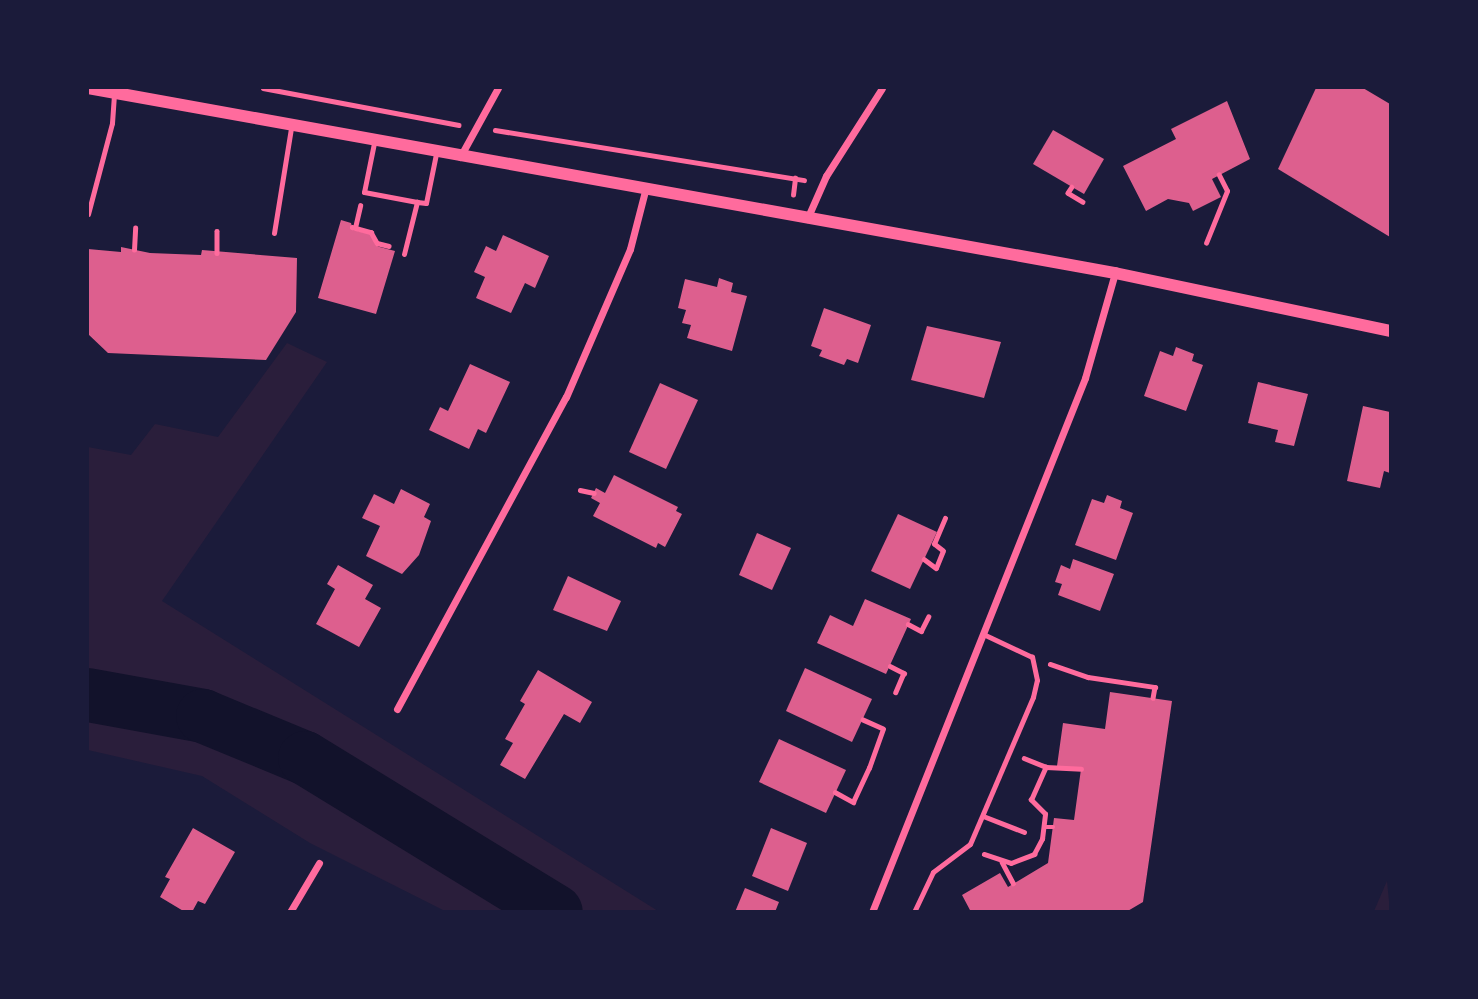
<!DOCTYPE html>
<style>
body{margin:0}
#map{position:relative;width:1478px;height:999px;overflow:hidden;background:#1b1b3a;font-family:Lora,serif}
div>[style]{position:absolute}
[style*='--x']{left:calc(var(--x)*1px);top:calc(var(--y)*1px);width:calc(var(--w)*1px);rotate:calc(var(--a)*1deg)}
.green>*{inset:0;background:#2a1e3b}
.river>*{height:54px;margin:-27px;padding:0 27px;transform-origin:27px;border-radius:27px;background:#12122b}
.building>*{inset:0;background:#dd5f8e}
.path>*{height:4.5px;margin:-2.25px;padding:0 2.25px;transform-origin:2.25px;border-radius:2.25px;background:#ff6b9d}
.service>*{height:5px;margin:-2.5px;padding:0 2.5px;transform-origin:2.5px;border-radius:2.5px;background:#ff6b9d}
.minor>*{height:7px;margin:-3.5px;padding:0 3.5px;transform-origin:3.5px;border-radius:3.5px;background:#ff6b9d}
.tertiary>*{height:12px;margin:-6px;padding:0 6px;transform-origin:6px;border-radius:6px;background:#ff6b9d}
span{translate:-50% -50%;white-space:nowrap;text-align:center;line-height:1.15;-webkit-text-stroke:7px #1b1b3a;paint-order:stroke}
.frame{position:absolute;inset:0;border:89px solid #1b1b3a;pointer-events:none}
</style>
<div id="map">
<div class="green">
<div style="clip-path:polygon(287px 343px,327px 362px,162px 601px,658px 911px,445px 911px,310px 843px,202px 776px,88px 750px,88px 447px,131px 455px,155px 424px,218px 437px)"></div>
<div style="clip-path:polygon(1387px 881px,1390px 911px,1374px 911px)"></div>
</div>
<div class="river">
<div style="--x:88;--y:695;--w:117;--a:10.3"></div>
<div style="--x:203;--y:716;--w:110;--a:22.4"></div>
<div style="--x:305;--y:758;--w:294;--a:31.5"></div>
</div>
<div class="building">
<div style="clip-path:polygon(1316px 88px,1363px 88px,1390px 104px,1390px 237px,1278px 169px)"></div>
<div style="clip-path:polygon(1227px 101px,1250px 159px,1212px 179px,1221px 197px,1193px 211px,1189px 203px,1168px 199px,1146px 211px,1123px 166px,1176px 139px,1171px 129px)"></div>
<div style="clip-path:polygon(1053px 130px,1104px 159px,1084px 194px,1033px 164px)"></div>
<div style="clip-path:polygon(341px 220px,351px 223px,353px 230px,371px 234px,376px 246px,395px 251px,376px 314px,318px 298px)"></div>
<div style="clip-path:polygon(503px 235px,549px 256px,535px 288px,525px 283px,511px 313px,476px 298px,485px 277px,474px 272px,486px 246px,496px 251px)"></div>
<div style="clip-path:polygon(121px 247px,150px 253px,201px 255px,202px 250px,297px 258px,296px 312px,266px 360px,108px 353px,88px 334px,88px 249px,121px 252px)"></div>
<div style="clip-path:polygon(719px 278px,733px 283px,731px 292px,747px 296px,732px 351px,687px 338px,691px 325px,682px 323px,686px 310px,678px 308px,685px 279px,717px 287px)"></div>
<div style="clip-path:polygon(824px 308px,871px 325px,858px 363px,847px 359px,844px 365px,819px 356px,822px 350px,811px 346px)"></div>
<div style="clip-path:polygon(927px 326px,1001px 342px,984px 398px,911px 380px)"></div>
<div style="clip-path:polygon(1176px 347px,1194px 354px,1192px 361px,1203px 365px,1186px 411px,1144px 396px,1160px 351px,1173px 356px)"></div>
<div style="clip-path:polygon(470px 364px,510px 382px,486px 433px,478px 429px,469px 449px,429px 430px,440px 407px,448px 411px)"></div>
<div style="clip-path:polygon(1258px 382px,1308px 394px,1294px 446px,1275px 442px,1278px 430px,1248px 423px)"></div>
<div style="clip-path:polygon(660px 383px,698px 400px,666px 469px,629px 452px)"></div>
<div style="clip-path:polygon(1363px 406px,1390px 412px,1390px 473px,1384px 471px,1380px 488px,1347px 481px)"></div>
<div style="clip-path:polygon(614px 475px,678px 507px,676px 511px,682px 514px,665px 547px,658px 543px,656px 548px,593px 516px,600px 503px,591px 498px,596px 488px,605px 493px)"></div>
<div style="clip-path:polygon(401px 489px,430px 504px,424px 517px,431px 521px,419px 555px,402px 574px,366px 556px,380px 526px,362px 518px,374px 494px,394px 504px)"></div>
<div style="clip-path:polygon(1107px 495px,1122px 501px,1120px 508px,1133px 513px,1116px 560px,1075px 545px,1092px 499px,1104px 503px)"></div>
<div style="clip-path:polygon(898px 514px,937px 532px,910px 589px,871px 571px)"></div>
<div style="clip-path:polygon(757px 533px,791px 548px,772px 590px,739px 575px)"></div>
<div style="clip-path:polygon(1073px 559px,1114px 574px,1100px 611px,1058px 595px,1062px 584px,1055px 582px,1061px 565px,1070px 569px)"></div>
<div style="clip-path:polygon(338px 565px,373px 585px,365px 599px,381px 608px,359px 647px,316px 624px,335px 589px,327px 584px)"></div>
<div style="clip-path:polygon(568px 576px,621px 601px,607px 631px,553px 610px)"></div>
<div style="clip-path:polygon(865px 599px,911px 619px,886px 674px,817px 643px,830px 615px,853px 626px)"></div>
<div style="clip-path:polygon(805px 668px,872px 699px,852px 742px,786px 711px)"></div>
<div style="clip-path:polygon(538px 670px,592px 702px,580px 723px,564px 714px,525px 779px,500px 765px,513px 743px,505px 739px,525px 704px,520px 701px)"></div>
<div style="clip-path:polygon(1110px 692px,1172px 701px,1143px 902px,1126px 912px,971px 912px,962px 895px,1000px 873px,1008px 887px,1048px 863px,1054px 818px,1074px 820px,1081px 769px,1057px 766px,1063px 723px,1105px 729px)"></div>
<div style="clip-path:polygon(779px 739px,846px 770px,826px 813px,759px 782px)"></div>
<div style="clip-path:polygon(193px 828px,235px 852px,205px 904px,198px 901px,192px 912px,185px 912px,160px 897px,170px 879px,165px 877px)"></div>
<div style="clip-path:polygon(771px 828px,807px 843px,788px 891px,752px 876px)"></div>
<div style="clip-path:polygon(745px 888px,779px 902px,775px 912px,735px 912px)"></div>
</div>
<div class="path">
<div style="--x:263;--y:88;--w:199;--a:10.7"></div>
<div style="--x:495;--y:130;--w:313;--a:9.2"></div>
<div style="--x:1072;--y:187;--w:7;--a:124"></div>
<div style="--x:1068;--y:193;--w:17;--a:31"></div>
<div style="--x:793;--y:195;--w:17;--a:-83"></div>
<div style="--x:352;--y:227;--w:20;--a:15"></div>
<div style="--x:371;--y:232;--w:13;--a:61"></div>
<div style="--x:377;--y:243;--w:12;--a:14"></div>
<div style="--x:355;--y:228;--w:23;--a:-77"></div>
<div style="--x:217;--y:231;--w:22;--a:90"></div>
<div style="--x:1206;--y:243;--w:56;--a:-68"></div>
<div style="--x:1227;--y:191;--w:18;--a:-117"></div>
<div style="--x:134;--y:250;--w:22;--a:-87"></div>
<div style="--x:580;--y:490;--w:14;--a:12"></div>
<div style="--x:924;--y:559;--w:15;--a:37"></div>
<div style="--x:936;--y:568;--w:18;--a:-68"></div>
<div style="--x:943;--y:551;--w:11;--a:-142"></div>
<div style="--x:934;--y:544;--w:28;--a:-67"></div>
<div style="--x:908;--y:624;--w:15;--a:28"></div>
<div style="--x:921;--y:631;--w:16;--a:-63"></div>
<div style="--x:1050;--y:664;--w:40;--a:18.9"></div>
<div style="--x:1088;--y:677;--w:68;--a:8.5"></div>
<div style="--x:1155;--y:687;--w:11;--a:100"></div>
<div style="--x:890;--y:666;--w:16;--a:27"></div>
<div style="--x:904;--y:673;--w:21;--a:113"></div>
<div style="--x:1024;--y:758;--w:24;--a:22"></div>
<div style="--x:835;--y:792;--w:21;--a:29"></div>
<div style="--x:853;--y:802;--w:38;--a:-65"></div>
<div style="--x:869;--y:768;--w:41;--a:-70.3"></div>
<div style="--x:883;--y:729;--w:22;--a:-156"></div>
<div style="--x:1045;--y:827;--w:8;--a:0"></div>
<div style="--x:984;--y:854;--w:28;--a:18"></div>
<div style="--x:1011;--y:863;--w:25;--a:-21"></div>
<div style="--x:1034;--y:854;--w:17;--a:-62"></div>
<div style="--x:1042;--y:839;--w:25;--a:-83"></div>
<div style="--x:1045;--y:814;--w:20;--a:-135"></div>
<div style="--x:1031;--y:800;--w:36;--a:-66"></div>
<div style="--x:1046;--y:767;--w:35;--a:3"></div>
<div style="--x:1002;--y:862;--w:24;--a:62"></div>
</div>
<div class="service">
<div style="--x:374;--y:143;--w:50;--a:101.5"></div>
<div style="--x:364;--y:192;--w:54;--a:10.7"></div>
<div style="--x:417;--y:202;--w:9;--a:6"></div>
<div style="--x:426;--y:203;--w:50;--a:-78.5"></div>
<div style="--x:88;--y:214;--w:94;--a:-75.2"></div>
<div style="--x:112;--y:123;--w:29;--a:-86"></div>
<div style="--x:274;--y:233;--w:106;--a:-80.8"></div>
<div style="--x:404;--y:254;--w:54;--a:-76"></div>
<div style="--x:983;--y:816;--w:44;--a:21.3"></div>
<div style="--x:914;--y:912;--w:44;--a:-64.6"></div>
<div style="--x:933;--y:872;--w:46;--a:-37.1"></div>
<div style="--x:970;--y:844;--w:160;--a:-66.8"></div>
<div style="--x:1033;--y:697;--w:17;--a:-77"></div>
<div style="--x:1037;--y:680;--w:24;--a:-102"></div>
<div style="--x:1032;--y:657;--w:54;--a:-154.9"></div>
</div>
<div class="minor">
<div style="--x:460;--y:157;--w:79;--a:-61.2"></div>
<div style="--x:807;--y:219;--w:47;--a:-66.2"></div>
<div style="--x:826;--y:176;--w:104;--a:-57.5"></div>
<div style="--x:397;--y:709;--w:355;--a:-61.6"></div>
<div style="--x:566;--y:397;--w:161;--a:-66.6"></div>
<div style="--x:630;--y:249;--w:60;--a:-75.5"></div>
<div style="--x:290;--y:912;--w:57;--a:-59.4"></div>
<div style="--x:872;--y:912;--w:575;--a:-68.25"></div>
<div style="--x:1085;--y:378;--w:109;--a:-74.1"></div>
</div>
<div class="tertiary">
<div style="--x:88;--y:88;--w:1044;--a:10.21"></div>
<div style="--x:1115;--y:273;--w:281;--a:11.9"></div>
</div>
<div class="frame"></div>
</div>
